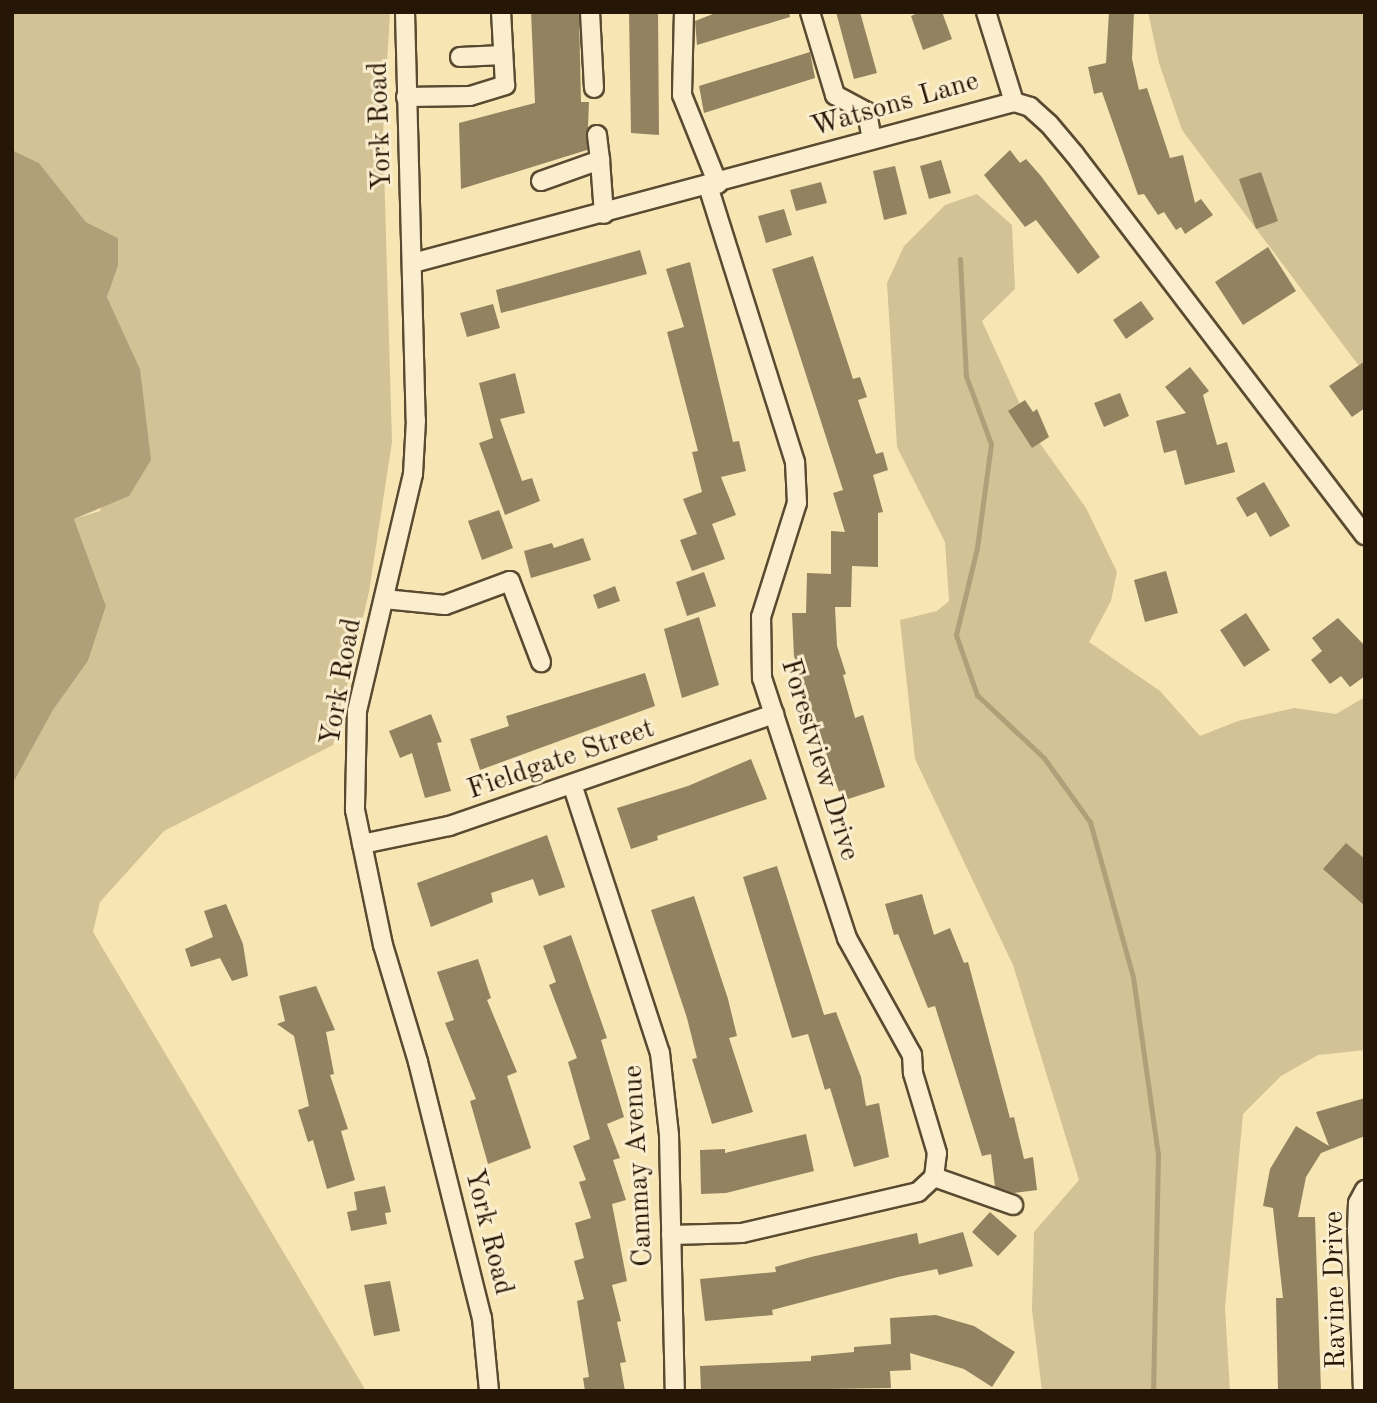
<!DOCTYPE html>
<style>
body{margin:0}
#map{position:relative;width:1377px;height:1403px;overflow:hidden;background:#f7e5b4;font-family:"Old Standard TT",serif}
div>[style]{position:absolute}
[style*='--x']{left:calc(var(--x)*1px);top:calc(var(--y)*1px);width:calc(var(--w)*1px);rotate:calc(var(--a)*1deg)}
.green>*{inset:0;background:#d3c296}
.water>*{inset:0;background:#b09f78}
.stream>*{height:5px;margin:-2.5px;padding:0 2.5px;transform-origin:2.5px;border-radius:2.5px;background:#b09f78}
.building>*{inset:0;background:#938260}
.roads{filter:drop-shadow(2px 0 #5a4a31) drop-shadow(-2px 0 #5a4a31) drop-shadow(0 2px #5a4a31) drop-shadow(0 -2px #5a4a31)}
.minor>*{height:18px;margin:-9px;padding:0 9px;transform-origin:9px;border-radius:9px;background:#faeece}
span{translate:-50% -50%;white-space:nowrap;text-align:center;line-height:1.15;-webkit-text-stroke:6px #faeece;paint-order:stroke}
.street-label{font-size:28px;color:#261605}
.frame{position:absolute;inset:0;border:14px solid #261605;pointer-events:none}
</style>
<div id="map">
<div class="green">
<div style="clip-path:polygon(12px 12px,390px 12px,383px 133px,392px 442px,369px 592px,333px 745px,164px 831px,100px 902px,93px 932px,366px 1391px,12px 1391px,12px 785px,53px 710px,88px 661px,106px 606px,74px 519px,100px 511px,140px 369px,107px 297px,118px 266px,118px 238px,86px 222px,39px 163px,12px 150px)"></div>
<div style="clip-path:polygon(1148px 12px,1365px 12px,1365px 374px,1182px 130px,1159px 63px)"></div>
<div style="clip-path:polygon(977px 194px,1012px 225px,1015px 289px,982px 321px,1034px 435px,1086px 508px,1117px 572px,1111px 601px,1089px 642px,1160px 691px,1200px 736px,1238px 721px,1294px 708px,1336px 714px,1365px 697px,1365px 1050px,1318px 1055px,1281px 1076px,1243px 1114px,1225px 1308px,1230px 1391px,1042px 1391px,1032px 1310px,1034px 1232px,1079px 1180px,1013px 965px,915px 759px,900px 620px,937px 611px,949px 601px,945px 542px,897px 447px,887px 283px,904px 246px,945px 205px)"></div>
</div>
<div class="water">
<div style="clip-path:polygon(12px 150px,39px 163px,86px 222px,118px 238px,118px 266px,107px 297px,140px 369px,151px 460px,129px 496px,74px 519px,106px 606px,88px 661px,53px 710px,12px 785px)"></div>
</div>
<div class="stream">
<div style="--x:960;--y:259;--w:117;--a:87.1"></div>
<div style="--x:966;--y:376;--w:72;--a:69.8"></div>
<div style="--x:991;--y:444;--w:105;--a:97.7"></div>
<div style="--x:977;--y:548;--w:89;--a:103.6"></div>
<div style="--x:956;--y:635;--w:64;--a:70.7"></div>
<div style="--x:977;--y:695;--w:92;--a:43.2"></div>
<div style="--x:1044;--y:758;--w:79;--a:54.3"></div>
<div style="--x:1090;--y:822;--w:161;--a:74.5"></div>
<div style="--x:1133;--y:977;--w:179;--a:82"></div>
<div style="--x:1158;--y:1154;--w:237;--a:91.2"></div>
</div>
<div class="building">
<div style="clip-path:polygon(531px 12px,579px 12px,581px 102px,589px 102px,587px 150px,461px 189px,459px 123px,535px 103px)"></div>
<div style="clip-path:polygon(629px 12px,658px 12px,659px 135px,631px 133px)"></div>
<div style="clip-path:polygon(718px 12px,789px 12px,790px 17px,697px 45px,695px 21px)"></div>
<div style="clip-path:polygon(836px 12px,860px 12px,877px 73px,854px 79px)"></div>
<div style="clip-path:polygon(920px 12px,942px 12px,952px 39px,923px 50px,911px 16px)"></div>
<div style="clip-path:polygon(1109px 12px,1134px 12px,1132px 59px,1139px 90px,1147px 88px,1170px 158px,1183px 155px,1195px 203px,1201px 199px,1213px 215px,1185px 234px,1181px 227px,1176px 230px,1164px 212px,1158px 215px,1144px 194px,1138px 195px,1102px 92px,1094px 94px,1088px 67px,1106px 63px)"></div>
<div style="clip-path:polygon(810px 52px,815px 78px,704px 113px,699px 86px)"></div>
<div style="clip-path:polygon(1010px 150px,1020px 163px,1026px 159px,1041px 176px,1100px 257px,1078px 274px,1036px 220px,1025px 227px,984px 175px)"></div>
<div style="clip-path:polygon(941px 160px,951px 193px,929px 199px,920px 166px)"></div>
<div style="clip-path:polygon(895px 166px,907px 214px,884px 220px,873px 171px)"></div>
<div style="clip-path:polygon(1261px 172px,1278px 221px,1256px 229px,1239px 179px)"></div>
<div style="clip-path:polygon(821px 182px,827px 203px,796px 211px,790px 190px)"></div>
<div style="clip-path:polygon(784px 209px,792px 235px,766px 243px,758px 216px)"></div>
<div style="clip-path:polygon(1268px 247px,1296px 291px,1243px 325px,1215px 282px)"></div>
<div style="clip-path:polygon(640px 250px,647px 274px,501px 313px,496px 290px)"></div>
<div style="clip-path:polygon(813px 256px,853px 379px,860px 377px,867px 397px,858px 400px,876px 454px,883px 452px,888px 470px,873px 475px,883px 512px,878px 513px,878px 567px,852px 566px,851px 607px,835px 607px,837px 646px,846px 674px,843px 675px,855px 718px,863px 715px,885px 787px,842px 801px,794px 656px,792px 613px,806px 613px,807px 573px,831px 574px,831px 531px,845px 532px,833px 493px,843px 490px,772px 269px)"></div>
<div style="clip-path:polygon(690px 262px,733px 442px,739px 441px,746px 471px,721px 477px,736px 515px,712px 524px,725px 559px,692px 571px,680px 540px,697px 534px,683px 499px,702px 492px,692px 452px,698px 451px,667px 332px,684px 327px,666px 269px)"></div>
<div style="clip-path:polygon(1141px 301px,1154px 319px,1126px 339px,1113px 320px)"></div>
<div style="clip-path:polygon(493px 304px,500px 328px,467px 337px,460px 313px)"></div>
<div style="clip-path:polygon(1365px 361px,1365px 408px,1352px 417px,1329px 386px)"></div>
<div style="clip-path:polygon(1190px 367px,1209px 391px,1203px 395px,1217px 445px,1227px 442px,1235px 472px,1185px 485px,1176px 450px,1164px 453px,1156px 421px,1186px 413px,1165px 387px)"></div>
<div style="clip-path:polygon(515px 373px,525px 413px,500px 419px,522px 481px,532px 478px,540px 501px,505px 515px,479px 443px,493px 438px,479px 383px)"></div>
<div style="clip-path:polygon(1120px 393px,1129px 416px,1104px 427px,1094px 403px)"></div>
<div style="clip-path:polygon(1025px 400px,1033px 412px,1037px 409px,1049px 437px,1032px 448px,1008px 411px)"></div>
<div style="clip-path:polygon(1264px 482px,1290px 526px,1270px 537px,1256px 512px,1247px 517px,1236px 498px)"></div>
<div style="clip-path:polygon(499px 510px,513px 548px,482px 560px,468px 521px)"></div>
<div style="clip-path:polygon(583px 538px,591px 560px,531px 578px,524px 551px,552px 543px,554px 548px)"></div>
<div style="clip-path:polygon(1166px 571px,1178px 613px,1145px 622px,1134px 580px)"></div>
<div style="clip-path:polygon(704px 572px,716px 606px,687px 616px,676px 582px)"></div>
<div style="clip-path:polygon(615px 586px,620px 601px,598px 609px,593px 595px)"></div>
<div style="clip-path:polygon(1246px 613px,1270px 650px,1244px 667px,1220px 630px)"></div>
<div style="clip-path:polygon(699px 617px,719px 685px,682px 698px,664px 629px)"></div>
<div style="clip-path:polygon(1338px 618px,1365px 646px,1365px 676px,1350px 687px,1341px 676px,1330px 684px,1311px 660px,1322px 651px,1312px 638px)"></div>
<div style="clip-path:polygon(645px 673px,655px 706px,480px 770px,470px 739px,509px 726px,506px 716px)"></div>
<div style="clip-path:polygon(431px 714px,442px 742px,437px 743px,451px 791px,425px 798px,412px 753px,400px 758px,389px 731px)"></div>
<div style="clip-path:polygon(751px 759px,767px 799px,657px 836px,658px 840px,631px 849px,617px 808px,688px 786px)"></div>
<div style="clip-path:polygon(547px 835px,565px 887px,539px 896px,533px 879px,491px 893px,493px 902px,431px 927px,417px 883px)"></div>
<div style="clip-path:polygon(1346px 843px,1365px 859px,1365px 906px,1323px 869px)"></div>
<div style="clip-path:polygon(777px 866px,824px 1015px,836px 1012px,861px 1077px,866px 1106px,879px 1103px,889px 1157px,854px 1167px,830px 1088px,825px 1090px,808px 1034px,792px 1038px,743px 877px)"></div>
<div style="clip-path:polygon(922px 894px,934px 935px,950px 928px,964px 963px,968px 962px,1010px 1118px,1014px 1117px,1024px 1159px,1033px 1157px,1037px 1190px,1014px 1193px,995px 1187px,991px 1154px,982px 1156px,935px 1006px,928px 1008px,898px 934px,894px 935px,885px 904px)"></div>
<div style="clip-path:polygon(694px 896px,728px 999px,737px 1036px,729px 1038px,753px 1112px,712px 1124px,692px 1059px,697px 1058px,687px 1018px,651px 910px)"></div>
<div style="clip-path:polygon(226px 904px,243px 944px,248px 976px,232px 981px,220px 958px,191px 967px,185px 949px,213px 937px,204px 911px)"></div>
<div style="clip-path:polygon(571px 935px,607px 1038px,601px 1040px,624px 1117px,607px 1124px,620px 1158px,613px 1160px,626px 1200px,612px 1204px,627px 1281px,612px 1285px,621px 1321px,617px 1322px,626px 1362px,620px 1363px,625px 1391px,585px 1391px,583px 1378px,589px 1377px,577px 1301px,584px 1299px,574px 1261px,584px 1258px,575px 1223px,591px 1218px,579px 1182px,586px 1180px,573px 1146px,590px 1139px,568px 1062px,577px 1058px,549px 985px,556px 982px,543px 946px)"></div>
<div style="clip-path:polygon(478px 959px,491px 998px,487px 1000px,517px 1072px,507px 1076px,531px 1148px,488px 1164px,470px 1101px,476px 1099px,445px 1023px,454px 1020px,437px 972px)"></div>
<div style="clip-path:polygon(316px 986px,335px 1030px,326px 1032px,334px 1074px,330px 1075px,348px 1129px,341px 1131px,355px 1180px,327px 1189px,313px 1140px,308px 1142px,298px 1110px,309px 1106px,294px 1036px,277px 1024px,285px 1021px,279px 996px)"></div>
<div style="clip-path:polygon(1365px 1098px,1365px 1136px,1321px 1153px,1306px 1177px,1298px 1217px,1315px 1217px,1321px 1391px,1278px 1391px,1276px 1298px,1283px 1298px,1273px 1208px,1263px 1206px,1270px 1169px,1296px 1126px,1329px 1146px,1316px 1112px)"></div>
<div style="clip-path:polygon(806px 1134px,814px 1171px,726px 1193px,701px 1194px,700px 1150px,725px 1149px,725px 1153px)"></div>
<div style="clip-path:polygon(385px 1186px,391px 1212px,385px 1213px,387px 1224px,351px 1231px,347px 1212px,357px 1210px,354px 1192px)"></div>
<div style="clip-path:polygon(990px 1212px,1017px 1236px,998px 1256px,972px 1232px)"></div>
<div style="clip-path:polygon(963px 1232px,973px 1266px,939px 1275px,937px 1269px,898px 1277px,772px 1310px,773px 1315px,705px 1321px,700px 1279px,776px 1272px,775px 1267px,811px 1257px,917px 1233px,919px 1244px)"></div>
<div style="clip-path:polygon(390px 1281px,400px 1331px,374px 1336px,364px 1285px)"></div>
<div style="clip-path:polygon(936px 1315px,974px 1326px,1015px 1352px,992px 1387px,964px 1369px,910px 1353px,911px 1370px,890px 1371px,891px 1388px,701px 1391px,700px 1366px,811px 1361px,811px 1356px,854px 1352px,854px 1347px,891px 1344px,890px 1318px)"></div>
</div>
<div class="roads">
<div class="minor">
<div style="--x:405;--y:12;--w:408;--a:88.5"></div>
<div style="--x:416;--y:420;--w:54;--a:93.2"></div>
<div style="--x:413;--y:474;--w:244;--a:103.3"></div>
<div style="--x:357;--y:711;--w:99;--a:91.2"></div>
<div style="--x:355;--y:810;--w:138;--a:78.3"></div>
<div style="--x:383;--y:945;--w:122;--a:73.3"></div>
<div style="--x:418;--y:1062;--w:264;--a:76"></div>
<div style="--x:482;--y:1318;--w:73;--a:84.5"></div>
<div style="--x:590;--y:12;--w:76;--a:87"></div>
<div style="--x:684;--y:12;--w:83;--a:91.4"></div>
<div style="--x:682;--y:95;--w:96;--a:68"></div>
<div style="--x:810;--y:12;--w:87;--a:73.2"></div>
<div style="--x:835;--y:95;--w:36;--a:28"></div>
<div style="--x:867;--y:112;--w:27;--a:80"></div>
<div style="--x:986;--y:12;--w:94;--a:72.7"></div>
<div style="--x:460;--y:57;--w:43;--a:-2.7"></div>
<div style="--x:406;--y:97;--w:64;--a:-0.9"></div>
<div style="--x:470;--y:96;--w:37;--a:-17"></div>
<div style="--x:505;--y:85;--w:73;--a:-93.1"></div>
<div style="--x:597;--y:135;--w:25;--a:83"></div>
<div style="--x:541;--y:181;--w:63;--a:-19.6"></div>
<div style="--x:600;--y:160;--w:54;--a:85.8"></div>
<div style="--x:413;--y:263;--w:622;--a:-15"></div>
<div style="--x:1014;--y:102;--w:17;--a:17"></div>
<div style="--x:1030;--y:107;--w:25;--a:42"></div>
<div style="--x:1049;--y:124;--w:40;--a:50"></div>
<div style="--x:1075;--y:155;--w:478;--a:52.7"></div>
<div style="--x:384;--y:599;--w:61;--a:5.6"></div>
<div style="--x:445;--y:605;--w:69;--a:-20.3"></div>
<div style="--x:510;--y:581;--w:87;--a:69.1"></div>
<div style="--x:572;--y:784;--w:283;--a:71.9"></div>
<div style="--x:660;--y:1053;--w:82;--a:83.7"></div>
<div style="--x:669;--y:1135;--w:256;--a:88.7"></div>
<div style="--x:362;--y:844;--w:89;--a:-11.7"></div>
<div style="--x:449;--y:826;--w:344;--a:-19"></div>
<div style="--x:934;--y:1177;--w:84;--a:19.5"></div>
<div style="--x:671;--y:1235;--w:71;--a:-1.6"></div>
<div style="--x:742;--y:1233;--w:181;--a:-13.1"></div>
<div style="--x:918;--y:1192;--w:22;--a:-43"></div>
<div style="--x:934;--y:1177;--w:24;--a:-83"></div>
<div style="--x:937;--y:1153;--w:84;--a:-106.7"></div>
<div style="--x:913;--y:1073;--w:18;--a:-93"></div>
<div style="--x:912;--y:1055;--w:134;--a:-119.1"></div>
<div style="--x:847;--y:938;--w:274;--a:-108.1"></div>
<div style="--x:762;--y:678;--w:61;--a:-90.9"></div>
<div style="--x:761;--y:617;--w:120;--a:-72.5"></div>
<div style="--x:797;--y:503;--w:41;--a:-92.8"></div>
<div style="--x:795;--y:462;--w:289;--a:-107.5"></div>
<div style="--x:1363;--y:1391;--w:160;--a:-92.1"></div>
<div style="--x:1357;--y:1231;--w:28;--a:-88"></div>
<div style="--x:1358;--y:1203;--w:15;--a:-62"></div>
</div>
</div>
<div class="street-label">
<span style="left:895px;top:105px;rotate:-16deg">Watsons Lane</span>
<span style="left:381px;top:126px;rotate:-92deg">York Road</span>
<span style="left:342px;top:682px;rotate:-80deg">York Road</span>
<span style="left:561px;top:760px;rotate:-19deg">Fieldgate Street</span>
<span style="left:819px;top:760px;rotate:73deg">Forestview Drive</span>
<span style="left:639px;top:1166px;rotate:-93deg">Cammay Avenue</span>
<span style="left:488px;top:1232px;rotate:76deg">York Road</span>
<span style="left:1336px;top:1290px;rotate:-91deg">Ravine Drive</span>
</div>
<div class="frame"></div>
</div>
